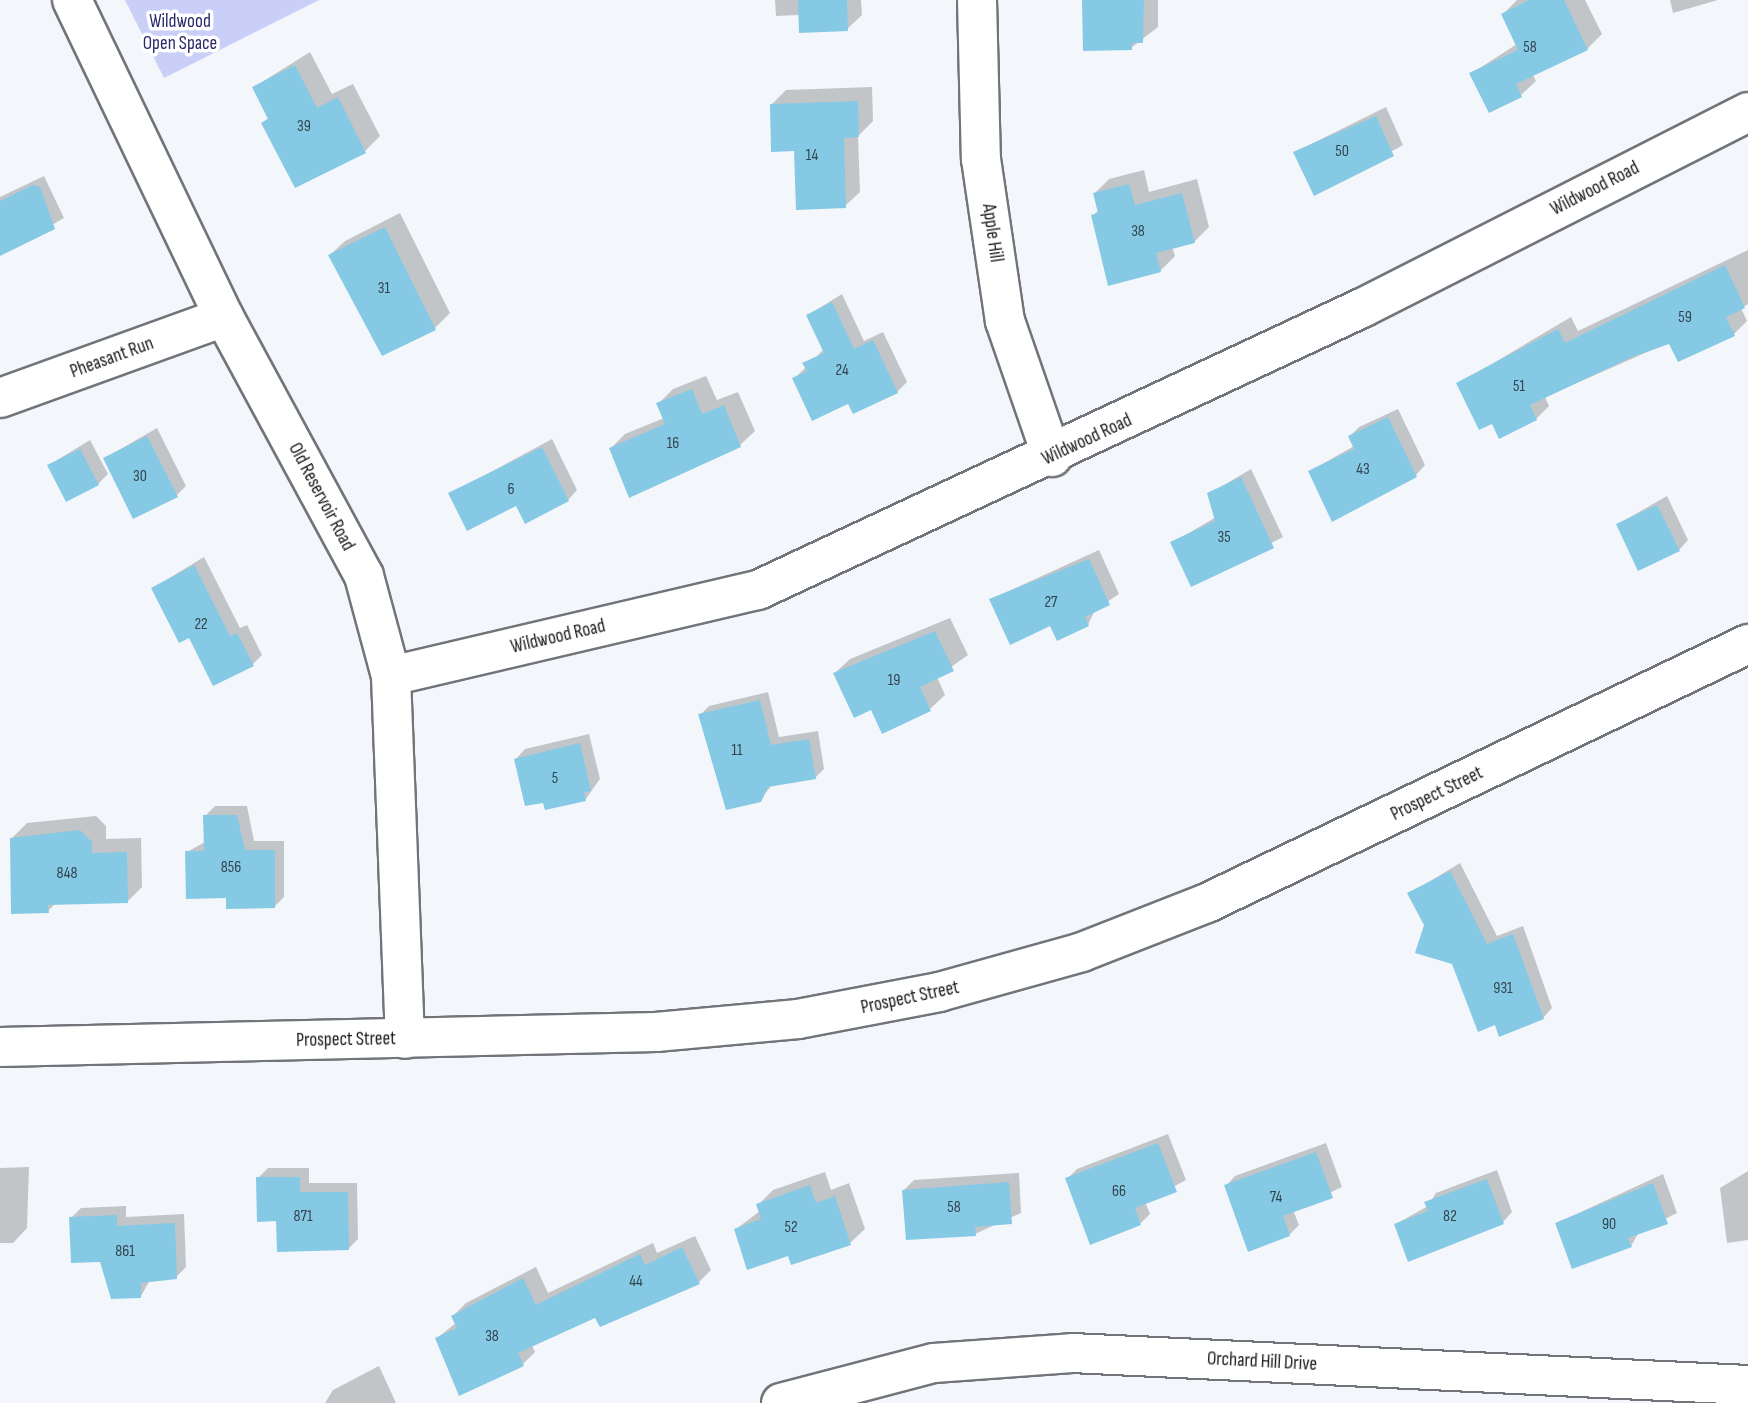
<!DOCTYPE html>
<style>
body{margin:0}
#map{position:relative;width:1748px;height:1403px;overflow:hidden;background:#f3f7fb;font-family:"Sofia Sans Condensed",sans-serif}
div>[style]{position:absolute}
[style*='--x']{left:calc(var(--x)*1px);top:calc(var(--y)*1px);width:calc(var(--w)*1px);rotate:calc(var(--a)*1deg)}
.green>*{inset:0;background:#cacff8}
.shadow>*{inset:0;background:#0003}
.building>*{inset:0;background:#85c9e5}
.roads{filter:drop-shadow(2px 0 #717579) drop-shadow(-2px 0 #717579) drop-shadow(0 2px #717579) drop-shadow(0 -2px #717579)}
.minor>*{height:38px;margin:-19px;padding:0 19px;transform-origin:19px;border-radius:19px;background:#fff}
.secondary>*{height:38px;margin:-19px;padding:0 19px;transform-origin:19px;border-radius:19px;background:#fff}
span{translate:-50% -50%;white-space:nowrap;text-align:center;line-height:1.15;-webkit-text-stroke:7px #fff;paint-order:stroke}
.number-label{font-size:16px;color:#32444c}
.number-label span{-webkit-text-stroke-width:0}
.park-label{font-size:19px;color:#2b2869}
.street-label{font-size:19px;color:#161819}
</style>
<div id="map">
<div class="green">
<div style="clip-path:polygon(125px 0,319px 0,164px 78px)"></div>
</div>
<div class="shadow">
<div style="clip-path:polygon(775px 0,861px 0,862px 15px,847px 29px,800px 15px,776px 16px)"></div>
<div style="clip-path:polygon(1083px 0,1158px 0,1158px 27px,1131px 48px)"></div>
<div style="clip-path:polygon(1517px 0,1585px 0,1602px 34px,1587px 49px,1533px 75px,1536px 81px,1521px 95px,1472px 73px,1517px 44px,1503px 14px)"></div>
<div style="clip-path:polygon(1670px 0,1718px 0,1673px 13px)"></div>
<div style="clip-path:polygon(310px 52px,332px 94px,353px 84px,380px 136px,365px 151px,295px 186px,263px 123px,269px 117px,254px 87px)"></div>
<div style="clip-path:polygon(872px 87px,873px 121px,858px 136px,860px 192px,845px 206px,796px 150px,771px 105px,786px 90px)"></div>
<div style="clip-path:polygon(1386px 107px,1403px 145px,1315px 194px,1295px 152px)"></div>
<div style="clip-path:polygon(1144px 170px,1149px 192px,1197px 179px,1209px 227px,1194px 242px,1172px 247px,1175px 256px,1160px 271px,1092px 216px,1099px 210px,1094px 194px,1109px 179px)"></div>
<div style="clip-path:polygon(44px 176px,64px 218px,0 255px,0 197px)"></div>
<div style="clip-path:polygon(400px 213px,450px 313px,435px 328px,330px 255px,345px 241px)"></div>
<div style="clip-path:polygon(1748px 250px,1748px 304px,1741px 308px,1747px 321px,1734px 334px,1670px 342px,1545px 397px,1549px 406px,1536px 419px,1493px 421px,1458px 384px,1571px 317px,1578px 331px)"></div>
<div style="clip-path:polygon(842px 294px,864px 341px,883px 332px,907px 382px,897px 392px,849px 402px,794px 379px,824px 349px,808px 315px)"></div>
<div style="clip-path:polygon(706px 376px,717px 400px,738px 392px,755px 431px,740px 445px,611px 448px,625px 434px,664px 418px,658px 404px,673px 389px)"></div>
<div style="clip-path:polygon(1398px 409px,1425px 465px,1416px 475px,1310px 471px,1354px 446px,1350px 436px,1359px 427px)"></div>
<div style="clip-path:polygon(157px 428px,186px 486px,177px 495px,105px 458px)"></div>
<div style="clip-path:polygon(552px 439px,577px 490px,568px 500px,517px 504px,450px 494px)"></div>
<div style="clip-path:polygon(90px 440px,108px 474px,98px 484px,49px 465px)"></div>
<div style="clip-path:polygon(1251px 469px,1283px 537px,1192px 585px,1172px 543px,1216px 517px,1209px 494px)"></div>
<div style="clip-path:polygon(1667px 496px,1688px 540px,1679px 550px,1618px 524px)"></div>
<div style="clip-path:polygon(1099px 550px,1119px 594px,1095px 610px,1088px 625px,1051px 623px,991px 599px)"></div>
<div style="clip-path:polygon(204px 557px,240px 628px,247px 625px,262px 655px,253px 664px,190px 636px,153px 588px)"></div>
<div style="clip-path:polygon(950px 618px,968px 655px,937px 677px,945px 695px,930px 709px,872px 708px,835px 673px,850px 659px)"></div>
<div style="clip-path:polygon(768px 692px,779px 737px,818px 731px,824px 769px,815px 778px,772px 785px,760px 800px,700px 715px,709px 706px)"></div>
<div style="clip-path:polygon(589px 734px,600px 779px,585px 800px,516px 759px,525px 749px)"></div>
<div style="clip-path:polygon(215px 806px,247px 806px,254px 841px,284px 841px,284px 897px,275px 906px,228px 896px,187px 852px,205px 842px,205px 816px)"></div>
<div style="clip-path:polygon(96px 816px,106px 826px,106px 839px,141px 838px,142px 887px,127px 902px,56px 903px,48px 911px,12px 838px,27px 823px)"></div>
<div style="clip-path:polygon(1460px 863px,1497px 936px,1523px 926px,1552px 1008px,1543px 1018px,1496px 1023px,1409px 894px)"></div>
<div style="clip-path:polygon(1168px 1134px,1186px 1180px,1145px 1202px,1150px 1214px,1140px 1224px,1067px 1179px,1077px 1169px)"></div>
<div style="clip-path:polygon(1326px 1143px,1342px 1187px,1293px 1210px,1299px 1225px,1289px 1235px,1226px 1186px,1235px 1176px)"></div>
<div style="clip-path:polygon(29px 1167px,27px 1228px,13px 1243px,0 1243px,0 1168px)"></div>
<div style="clip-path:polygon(268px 1168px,309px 1168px,309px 1183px,357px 1183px,358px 1239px,348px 1249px,278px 1220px,258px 1178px)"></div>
<div style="clip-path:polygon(1497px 1170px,1512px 1212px,1503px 1222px,1396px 1224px,1428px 1206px,1436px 1193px)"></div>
<div style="clip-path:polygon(1748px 1171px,1748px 1240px,1727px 1243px,1720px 1188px)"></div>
<div style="clip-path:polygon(825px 1172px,831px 1190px,849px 1183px,865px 1229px,850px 1243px,789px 1254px,736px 1229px,760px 1211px,758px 1205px,773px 1190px)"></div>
<div style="clip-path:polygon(1019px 1173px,1021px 1213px,975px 1234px,904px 1190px,914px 1180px)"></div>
<div style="clip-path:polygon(1663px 1174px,1677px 1213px,1639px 1232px,1631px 1246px,1557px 1223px)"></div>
<div style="clip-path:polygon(126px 1206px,126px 1217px,184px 1214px,186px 1267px,176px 1277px,150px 1280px,141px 1296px,101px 1260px,71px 1218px,81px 1208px)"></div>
<div style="clip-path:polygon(695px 1236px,711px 1270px,699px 1282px,596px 1315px,532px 1345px,535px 1352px,523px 1364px,437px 1338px,456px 1323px,453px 1316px,466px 1303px,536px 1267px,548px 1293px,653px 1243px,657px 1253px)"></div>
<div style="clip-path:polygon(379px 1366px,396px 1403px,325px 1403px,333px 1390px)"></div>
</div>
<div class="building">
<div style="clip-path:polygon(798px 0,847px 0,848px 31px,799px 33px)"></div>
<div style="clip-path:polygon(1082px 0,1144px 0,1143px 43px,1132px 43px,1132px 50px,1083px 51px)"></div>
<div style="clip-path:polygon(1529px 0,1564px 0,1588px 50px,1516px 84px,1522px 97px,1489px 113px,1469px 73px,1518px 50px,1501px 14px)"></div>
<div style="clip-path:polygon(295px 65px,317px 108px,338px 97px,366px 153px,295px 188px,261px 123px,268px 119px,252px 87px)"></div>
<div style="clip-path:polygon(858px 101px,859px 137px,844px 138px,846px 208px,796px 210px,794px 151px,771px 152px,770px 104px)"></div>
<div style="clip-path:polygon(1376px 116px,1394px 156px,1314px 196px,1293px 152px)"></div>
<div style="clip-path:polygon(1129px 184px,1135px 205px,1182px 193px,1195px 243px,1156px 253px,1161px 272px,1108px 286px,1091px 215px,1098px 213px,1093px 193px)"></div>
<div style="clip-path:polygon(33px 185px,40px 187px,55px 229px,0 256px,0 201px)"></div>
<div style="clip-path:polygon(385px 227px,436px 330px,382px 356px,328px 255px)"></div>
<div style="clip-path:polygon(1725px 265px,1745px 308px,1726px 317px,1735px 336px,1678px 362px,1669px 344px,1632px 357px,1530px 405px,1537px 420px,1499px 439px,1492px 424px,1479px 430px,1456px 383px,1558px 329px,1565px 343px)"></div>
<div style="clip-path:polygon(832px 302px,854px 349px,873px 340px,898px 393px,853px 414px,848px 404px,812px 421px,792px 378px,807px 371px,802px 363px,824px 353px,806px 315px)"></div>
<div style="clip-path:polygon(692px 389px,702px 414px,724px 405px,741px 447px,629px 498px,609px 448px,665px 424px,656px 403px)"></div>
<div style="clip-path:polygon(1388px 417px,1417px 477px,1332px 522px,1308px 471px,1354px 449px,1348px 436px)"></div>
<div style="clip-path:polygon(147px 436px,178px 497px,133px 519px,103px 458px)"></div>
<div style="clip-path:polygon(542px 447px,569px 501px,525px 524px,516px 506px,467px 531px,448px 493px)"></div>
<div style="clip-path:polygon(80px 449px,99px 485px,66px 502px,47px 465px)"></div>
<div style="clip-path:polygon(1241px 477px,1274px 548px,1191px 587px,1170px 542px,1215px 521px,1207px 493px)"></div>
<div style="clip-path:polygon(1657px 505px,1680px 551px,1638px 571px,1616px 524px)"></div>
<div style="clip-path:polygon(1089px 559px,1110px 605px,1085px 617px,1089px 626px,1057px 641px,1050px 626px,1010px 645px,989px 599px)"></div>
<div style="clip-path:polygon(194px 565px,230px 636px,237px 633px,254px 666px,213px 686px,189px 638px,179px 643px,151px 588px)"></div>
<div style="clip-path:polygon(935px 631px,954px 671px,920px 687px,931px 711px,882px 734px,871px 710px,854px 718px,833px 673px)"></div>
<div style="clip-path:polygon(760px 700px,771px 745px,809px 739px,816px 779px,768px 787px,761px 802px,726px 810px,698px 714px)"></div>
<div style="clip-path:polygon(580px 743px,591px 791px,584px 792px,586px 801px,545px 810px,543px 803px,525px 806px,514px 759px)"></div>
<div style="clip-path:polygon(203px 815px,237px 815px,245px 850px,275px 850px,275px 908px,226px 909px,226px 898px,186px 899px,185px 851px,204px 851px)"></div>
<div style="clip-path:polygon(80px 830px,92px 842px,92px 853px,127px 852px,128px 903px,48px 905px,49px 913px,11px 914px,10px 838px)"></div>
<div style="clip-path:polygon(1450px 871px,1487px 944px,1513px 934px,1544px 1019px,1499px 1037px,1495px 1025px,1478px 1032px,1452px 964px,1415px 953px,1424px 925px,1407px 893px)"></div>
<div style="clip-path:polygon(1158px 1143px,1177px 1192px,1135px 1208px,1141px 1225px,1090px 1245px,1065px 1178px)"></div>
<div style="clip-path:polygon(1316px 1152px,1333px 1198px,1283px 1216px,1290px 1236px,1248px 1252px,1224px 1185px)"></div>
<div style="clip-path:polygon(256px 1177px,300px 1177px,300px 1192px,348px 1192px,349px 1250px,277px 1252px,276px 1221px,257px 1222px)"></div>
<div style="clip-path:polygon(1487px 1179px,1504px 1224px,1408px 1262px,1394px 1224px,1428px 1211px,1424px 1202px)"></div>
<div style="clip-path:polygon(1009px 1182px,1012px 1224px,975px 1227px,976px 1236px,906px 1240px,902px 1190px)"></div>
<div style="clip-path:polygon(1653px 1183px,1668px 1224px,1628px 1238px,1632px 1247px,1572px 1269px,1555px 1223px)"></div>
<div style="clip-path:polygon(810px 1185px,816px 1203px,835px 1196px,851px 1245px,791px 1265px,788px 1256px,747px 1270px,734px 1229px,761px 1219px,756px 1204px)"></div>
<div style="clip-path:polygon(117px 1215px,117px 1226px,175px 1223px,177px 1279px,141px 1283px,141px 1298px,111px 1299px,100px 1262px,71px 1263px,69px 1217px)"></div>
<div style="clip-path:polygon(682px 1247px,700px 1284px,600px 1327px,595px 1318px,518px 1353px,524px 1366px,459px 1396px,435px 1338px,457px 1328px,451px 1316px,523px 1278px,536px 1305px,640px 1254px,645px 1265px)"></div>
</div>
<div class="roads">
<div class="minor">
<div style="--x:72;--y:0;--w:352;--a:64.4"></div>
<div style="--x:224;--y:317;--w:294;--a:61.6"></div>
<div style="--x:364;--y:576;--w:104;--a:74.9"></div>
<div style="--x:391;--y:676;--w:363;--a:87.8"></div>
<div style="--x:977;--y:0;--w:159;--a:88.6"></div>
<div style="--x:981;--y:159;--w:164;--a:81.6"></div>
<div style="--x:1005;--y:321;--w:144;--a:70.9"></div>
<div style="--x:0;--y:398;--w:238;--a:-19.9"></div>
<div style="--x:391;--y:676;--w:377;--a:-13.2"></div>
<div style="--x:758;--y:590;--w:667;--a:-25.03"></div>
<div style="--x:1362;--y:308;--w:433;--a:-26.9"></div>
<div style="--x:781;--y:1403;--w:158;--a:-14.7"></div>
<div style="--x:934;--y:1363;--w:138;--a:-4.1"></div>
<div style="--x:1072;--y:1353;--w:677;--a:2.71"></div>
</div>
<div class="secondary">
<div style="--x:0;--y:1047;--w:656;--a:-1.31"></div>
<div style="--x:656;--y:1032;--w:143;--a:-5.2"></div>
<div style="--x:798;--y:1019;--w:144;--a:-10.8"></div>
<div style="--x:939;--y:992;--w:148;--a:-15.6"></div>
<div style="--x:1082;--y:952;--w:134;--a:-21.4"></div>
<div style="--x:1207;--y:903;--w:600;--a:-25.58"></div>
</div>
</div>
<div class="number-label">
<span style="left:1530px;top:48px">58</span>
<span style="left:304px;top:127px">39</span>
<span style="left:1342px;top:152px">50</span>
<span style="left:812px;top:156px">14</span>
<span style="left:1138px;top:232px">38</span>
<span style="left:384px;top:289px">31</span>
<span style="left:1685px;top:318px">59</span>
<span style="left:842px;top:371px">24</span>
<span style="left:1519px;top:387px">51</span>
<span style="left:673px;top:444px">16</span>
<span style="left:1363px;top:470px">43</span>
<span style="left:140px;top:477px">30</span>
<span style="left:511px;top:490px">6</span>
<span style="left:1224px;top:538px">35</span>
<span style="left:1051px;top:603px">27</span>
<span style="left:201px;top:625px">22</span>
<span style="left:894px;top:681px">19</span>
<span style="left:737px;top:751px">11</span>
<span style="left:555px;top:779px">5</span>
<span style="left:231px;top:868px">856</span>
<span style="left:67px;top:874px">848</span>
<span style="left:1503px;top:989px">931</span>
<span style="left:1119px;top:1192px">66</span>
<span style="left:1276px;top:1198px">74</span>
<span style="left:954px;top:1208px">58</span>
<span style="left:303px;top:1217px">871</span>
<span style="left:1450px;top:1217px">82</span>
<span style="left:1609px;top:1225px">90</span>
<span style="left:791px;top:1228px">52</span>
<span style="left:125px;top:1252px">861</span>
<span style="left:636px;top:1282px">44</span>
<span style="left:492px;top:1337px">38</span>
</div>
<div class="park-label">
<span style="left:180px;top:33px">Wildwood<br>Open Space</span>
</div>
<div class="street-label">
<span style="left:1595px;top:189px;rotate:-27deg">Wildwood Road</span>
<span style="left:992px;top:233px;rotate:82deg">Apple Hill</span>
<span style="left:112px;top:358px;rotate:-20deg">Pheasant Run</span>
<span style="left:1087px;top:440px;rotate:-25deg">Wildwood Road</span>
<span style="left:321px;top:497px;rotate:62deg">Old Reservoir Road</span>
<span style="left:558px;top:637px;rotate:-13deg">Wildwood Road</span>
<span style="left:1437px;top:794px;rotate:-26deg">Prospect Street</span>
<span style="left:910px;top:998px;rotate:-12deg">Prospect Street</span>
<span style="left:346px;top:1040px;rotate:-1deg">Prospect Street</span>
<span style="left:1262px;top:1362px;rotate:3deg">Orchard Hill Drive</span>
</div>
</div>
